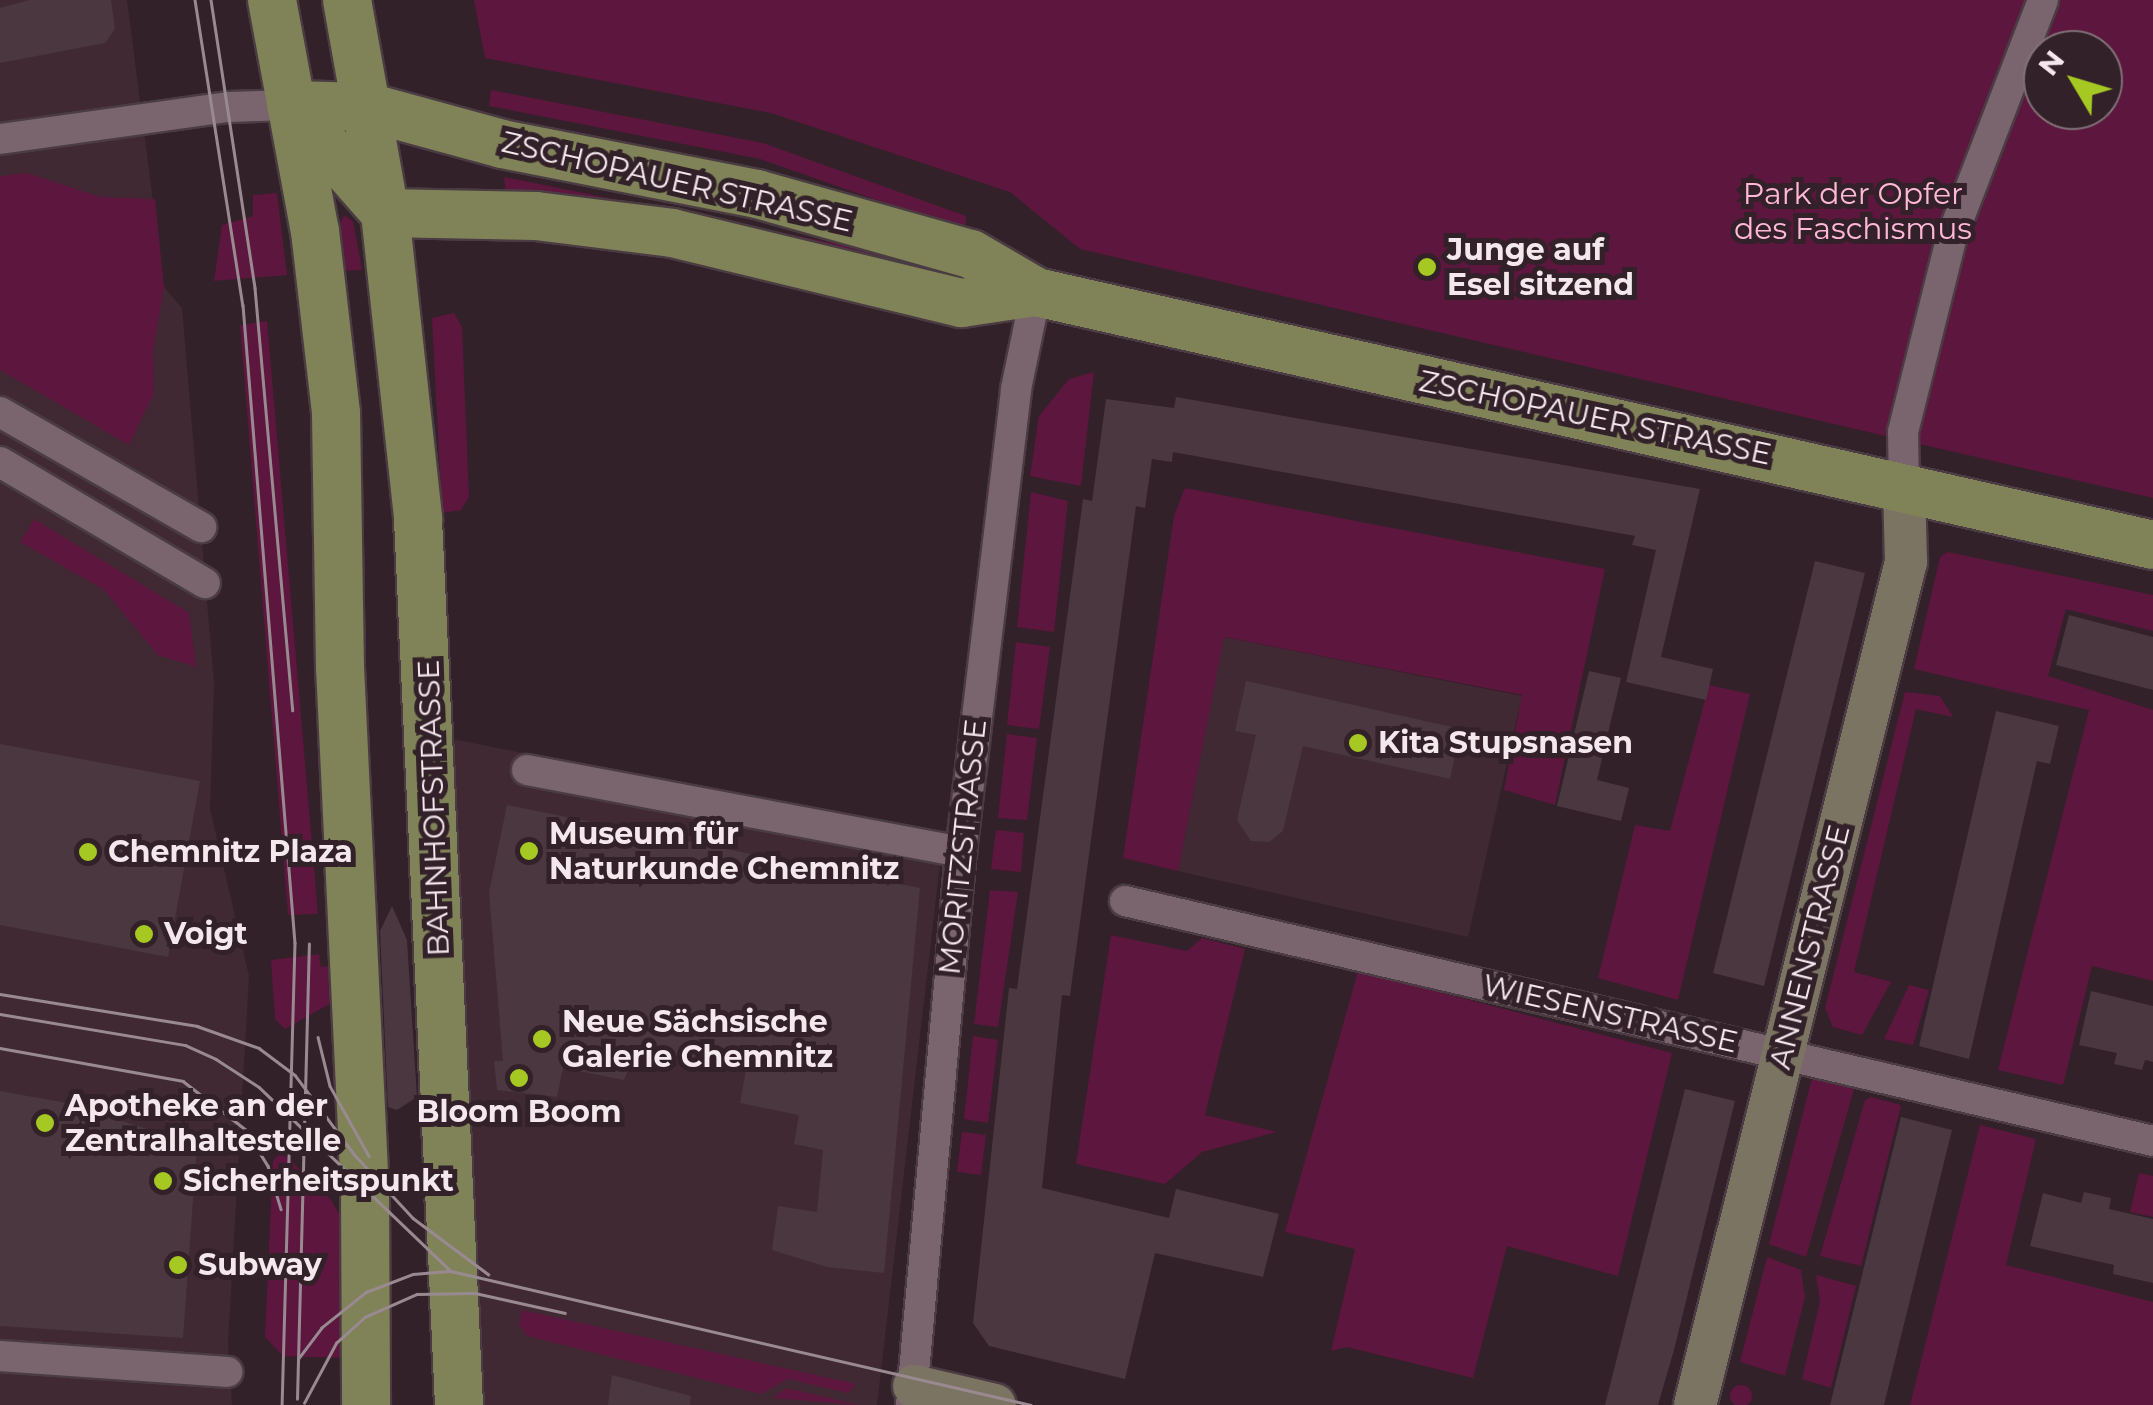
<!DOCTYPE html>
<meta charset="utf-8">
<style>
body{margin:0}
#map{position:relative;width:2153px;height:1405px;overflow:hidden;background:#322129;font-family:Montserrat,sans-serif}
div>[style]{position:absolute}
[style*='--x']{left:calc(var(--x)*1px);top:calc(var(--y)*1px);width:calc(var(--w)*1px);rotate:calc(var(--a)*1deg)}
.built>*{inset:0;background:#402933}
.green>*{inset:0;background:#5d163d}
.round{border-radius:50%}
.building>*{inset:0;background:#4a373f}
.roads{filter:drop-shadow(2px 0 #4a3c42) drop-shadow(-2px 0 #4a3c42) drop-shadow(0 2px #4a3c42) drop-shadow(0 -2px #4a3c42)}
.street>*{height:30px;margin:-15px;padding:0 15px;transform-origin:15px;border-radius:15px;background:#7a656e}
.secondary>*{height:42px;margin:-21px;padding:0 21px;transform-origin:21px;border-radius:21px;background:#7c7462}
.primary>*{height:48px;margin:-24px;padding:0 24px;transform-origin:24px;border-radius:24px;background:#7f8357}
.tram>*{height:2.5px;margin:-1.25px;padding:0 1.25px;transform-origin:1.25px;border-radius:1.25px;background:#998a91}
.dots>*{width:28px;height:28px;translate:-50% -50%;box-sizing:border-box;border:5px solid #322129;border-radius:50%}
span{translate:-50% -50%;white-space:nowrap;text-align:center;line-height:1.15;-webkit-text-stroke:10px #322129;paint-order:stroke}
.street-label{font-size:30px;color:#f5e8ed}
.park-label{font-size:30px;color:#ffb7d6}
.poi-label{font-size:30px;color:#f5e8ed;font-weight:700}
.left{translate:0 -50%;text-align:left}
.north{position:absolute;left:2023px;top:30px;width:100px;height:100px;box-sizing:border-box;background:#322129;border:2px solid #807177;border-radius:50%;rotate:308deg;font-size:28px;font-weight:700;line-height:40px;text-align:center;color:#f5e8ed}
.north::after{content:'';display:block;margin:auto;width:35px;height:45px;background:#a5c823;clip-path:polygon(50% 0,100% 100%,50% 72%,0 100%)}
</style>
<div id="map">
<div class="built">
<div style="clip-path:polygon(0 0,127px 0,164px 287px,182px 308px,214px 684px,210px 809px,249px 976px,228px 1343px,232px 1405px,0 1405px)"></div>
<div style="clip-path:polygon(1223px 637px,1522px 696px,1468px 937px,1178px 871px)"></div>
<div style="clip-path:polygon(453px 739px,943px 838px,877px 1405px,479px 1405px)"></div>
</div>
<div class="green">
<div style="clip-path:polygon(evenodd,474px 0,2153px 0,2153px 498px,1080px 249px,1010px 192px,771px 113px,485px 58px,474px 0,2043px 50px,2103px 50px,2103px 110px,2043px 110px,2043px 50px)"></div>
<div style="clip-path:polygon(491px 90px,763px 143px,966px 216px,965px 231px,760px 159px,489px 106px)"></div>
<div style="clip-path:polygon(27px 173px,101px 197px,155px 199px,164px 287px,153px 350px,154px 393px,129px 445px,0 370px,0 176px)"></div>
<div style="clip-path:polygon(504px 177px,952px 267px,950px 285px,506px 195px)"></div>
<div style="clip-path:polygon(277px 193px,287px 275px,214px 281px,222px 225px,253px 216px,253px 195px)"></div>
<div style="clip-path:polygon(344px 215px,353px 221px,362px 270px,339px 271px,337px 230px)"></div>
<div style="clip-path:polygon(454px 313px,462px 327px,469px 497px,461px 510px,442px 513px,432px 318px)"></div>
<div style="clip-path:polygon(267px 321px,318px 914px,288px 915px,240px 325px)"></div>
<div style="clip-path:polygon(1094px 372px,1081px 486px,1030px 476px,1039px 416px,1069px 379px)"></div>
<div style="clip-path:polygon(1185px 488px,1605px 569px,1555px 805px,1504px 790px,1522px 695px,1224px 637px,1178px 871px,1123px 858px,1174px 516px)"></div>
<div style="clip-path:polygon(1031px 492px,1068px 501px,1054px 632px,1017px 627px)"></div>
<div style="clip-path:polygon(34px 519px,189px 613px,196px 667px,158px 655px,103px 589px,20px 542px)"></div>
<div style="clip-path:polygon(1948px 552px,2153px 595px,2153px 631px,2066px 609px,2048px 676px,2153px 710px,2153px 981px,2092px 966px,2063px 1085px,1998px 1070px,2089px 710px,1914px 669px,1940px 557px)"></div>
<div style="clip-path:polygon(1016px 642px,1050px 647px,1039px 729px,1007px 725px)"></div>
<div style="clip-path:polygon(1709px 685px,1750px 694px,1678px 1000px,1598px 978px,1635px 825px,1670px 831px)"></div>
<div style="clip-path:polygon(1905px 692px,1940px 696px,1953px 717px,1916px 709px,1854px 972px,1891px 982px,1862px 1035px,1833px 1027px,1825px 1008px)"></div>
<div style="clip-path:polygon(1007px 734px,1037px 738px,1027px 820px,998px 818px)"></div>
<div style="clip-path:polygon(996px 830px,1024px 833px,1021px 872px,991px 869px)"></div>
<div style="clip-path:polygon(990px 890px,1018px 892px,998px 1027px,974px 1024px)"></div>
<div style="clip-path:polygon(1111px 935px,1187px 951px,1202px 938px,1245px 949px,1205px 1115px,1277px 1132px,1202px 1152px,1165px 1184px,1076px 1164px)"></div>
<div style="clip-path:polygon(319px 954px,321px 967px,337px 965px,333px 1002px,285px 1029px,275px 1019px,271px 960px)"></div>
<div style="clip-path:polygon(1358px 971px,1672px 1053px,1618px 1276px,1507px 1246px,1473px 1378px,1347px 1347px,1331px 1351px,1355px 1249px,1285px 1232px)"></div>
<div style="clip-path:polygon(1909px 985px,1929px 990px,1913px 1045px,1884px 1039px)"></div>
<div style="clip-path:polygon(973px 1036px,998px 1040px,988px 1123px,964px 1119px)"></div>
<div style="clip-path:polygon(1812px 1078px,1854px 1089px,1806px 1257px,1769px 1244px)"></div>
<div style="clip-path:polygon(1871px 1097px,1901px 1105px,1861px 1266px,1820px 1256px,1865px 1100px)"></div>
<div style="clip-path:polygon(1980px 1125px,2036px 1139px,2006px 1265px,2153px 1302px,2153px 1405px,1910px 1405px)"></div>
<div style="clip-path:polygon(962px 1132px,986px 1135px,981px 1175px,957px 1172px)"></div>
<div style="clip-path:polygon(281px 1151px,331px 1200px,348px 1229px,346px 1358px,283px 1356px,265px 1337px,273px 1161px)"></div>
<div style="clip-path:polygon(2139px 1173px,2153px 1176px,2153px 1217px,2130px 1212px)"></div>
<div style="clip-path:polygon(1767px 1257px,1801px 1270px,1805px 1297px,1785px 1376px,1740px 1362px)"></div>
<div style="clip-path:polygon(1816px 1275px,1856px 1286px,1831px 1388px,1802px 1379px,1820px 1301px)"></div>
<div style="clip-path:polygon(522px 1310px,856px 1384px,848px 1393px,788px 1379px,761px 1394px,527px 1336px,519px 1325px)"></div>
<div class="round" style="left:1730px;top:1385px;width:22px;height:22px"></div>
<div style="clip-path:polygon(787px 1388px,859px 1405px,772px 1398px)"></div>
</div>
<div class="building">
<div style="clip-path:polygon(29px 0,111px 0,115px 29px,105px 43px,0 63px,0 8px)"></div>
<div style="clip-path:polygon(1176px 397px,1700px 489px,1661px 657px,1713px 669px,1706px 700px,1626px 682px,1656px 550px,1632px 545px,1635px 536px,1173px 452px,1172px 462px,1152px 459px,1145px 508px,1136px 506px,1070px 996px,1062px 995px,1042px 1188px,1169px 1218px,1176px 1189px,1279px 1214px,1263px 1277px,1155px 1253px,1125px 1379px,989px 1346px,973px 1323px,1009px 988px,1017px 989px,1083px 499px,1092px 501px,1106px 399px,1174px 408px)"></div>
<div style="clip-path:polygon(1815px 561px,1865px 573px,1764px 986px,1713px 973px)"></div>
<div style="clip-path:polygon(2069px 615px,2153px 637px,2153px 690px,2056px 665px)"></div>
<div style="clip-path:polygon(1589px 671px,1621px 678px,1597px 780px,1629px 788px,1621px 821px,1557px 806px)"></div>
<div style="clip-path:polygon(1246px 681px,1461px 729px,1450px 779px,1303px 746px,1283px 831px,1269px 842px,1251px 841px,1237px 820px,1256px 735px,1235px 731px)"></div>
<div style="clip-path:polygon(1996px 711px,2059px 726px,2050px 764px,2037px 761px,1969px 1059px,1919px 1046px)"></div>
<div style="clip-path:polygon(0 744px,200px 781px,168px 957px,0 925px)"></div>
<div style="clip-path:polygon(507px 805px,920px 888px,884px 1273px,827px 1267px,772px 1250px,778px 1206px,817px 1212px,823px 1150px,794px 1144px,799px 1115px,740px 1103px,746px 1070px,637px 1049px,624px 1080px,563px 1068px,557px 1097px,497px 1090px,494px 1061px,503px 1061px,489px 892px)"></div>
<div style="clip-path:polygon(392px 906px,407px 940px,417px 1097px,397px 1110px,388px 1107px,380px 931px)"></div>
<div style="clip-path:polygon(2091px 991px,2153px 1006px,2153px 1062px,2145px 1060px,2142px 1070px,2114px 1064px,2117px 1053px,2079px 1045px)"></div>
<div style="clip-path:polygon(1685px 1089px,1735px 1101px,1674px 1350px,1658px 1405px,1605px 1405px)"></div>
<div style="clip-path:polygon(0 1091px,100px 1109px,100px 1114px,197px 1145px,183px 1338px,0 1326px)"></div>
<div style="clip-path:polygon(1901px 1117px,1952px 1130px,1884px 1405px,1830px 1405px)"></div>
<div style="clip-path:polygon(2084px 1192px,2111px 1198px,2109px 1209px,2153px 1219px,2153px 1283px,2113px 1274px,2114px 1265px,2030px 1246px,2043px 1193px,2081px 1203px)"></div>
<div style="clip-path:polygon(612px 1375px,691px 1396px,690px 1405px,608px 1405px)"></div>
</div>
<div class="roads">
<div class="street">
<div style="--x:0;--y:139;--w:230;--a:-8"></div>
<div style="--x:228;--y:107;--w:63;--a:-1.8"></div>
<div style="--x:0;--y:412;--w:232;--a:29.8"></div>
<div style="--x:0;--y:462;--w:238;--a:30.6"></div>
<div style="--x:1904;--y:487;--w:55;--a:-91"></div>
<div style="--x:1903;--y:432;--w:202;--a:-76"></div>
<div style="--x:1952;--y:236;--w:253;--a:-68.9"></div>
<div style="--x:527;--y:770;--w:442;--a:10.7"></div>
<div style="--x:1125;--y:901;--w:1056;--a:13.14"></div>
<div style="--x:0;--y:1356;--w:228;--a:4"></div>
<div style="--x:911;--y:1405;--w:555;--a:-84.83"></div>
<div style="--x:961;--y:852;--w:466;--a:-83.2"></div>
<div style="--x:1016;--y:389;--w:99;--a:-78.3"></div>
</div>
<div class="secondary">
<div style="--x:914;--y:1386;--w:83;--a:13.2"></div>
<div style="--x:1695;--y:1405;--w:869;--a:-75.95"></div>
<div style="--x:1906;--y:562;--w:75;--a:-91.5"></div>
</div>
<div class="primary">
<div style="--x:272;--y:0;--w:235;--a:79.5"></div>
<div style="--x:315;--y:231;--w:183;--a:83.4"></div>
<div style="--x:336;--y:413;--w:254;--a:89.1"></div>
<div style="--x:340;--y:667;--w:528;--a:87.28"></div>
<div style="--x:365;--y:1194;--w:211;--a:89.7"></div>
<div style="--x:347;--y:0;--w:216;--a:79.9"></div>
<div style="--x:385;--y:213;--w:308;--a:83.8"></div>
<div style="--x:418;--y:519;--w:887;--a:87.35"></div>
<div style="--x:291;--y:105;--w:76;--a:1.5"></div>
<div style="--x:367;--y:107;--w:140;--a:15.3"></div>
<div style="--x:502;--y:144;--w:260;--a:11.1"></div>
<div style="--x:757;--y:194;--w:222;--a:15.7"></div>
<div style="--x:971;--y:254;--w:75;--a:30.3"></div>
<div style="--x:1036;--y:292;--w:1145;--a:12.76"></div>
<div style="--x:292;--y:107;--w:141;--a:48.7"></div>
<div style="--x:385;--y:213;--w:151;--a:1.1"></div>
<div style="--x:536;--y:216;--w:137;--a:7.1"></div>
<div style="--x:672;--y:233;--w:298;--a:13.6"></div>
<div style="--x:962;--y:303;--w:75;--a:-8.5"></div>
</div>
</div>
<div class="tram">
<div style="--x:195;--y:0;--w:309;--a:81.1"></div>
<div style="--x:243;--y:305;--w:640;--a:85.34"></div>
<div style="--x:295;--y:943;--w:462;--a:91.6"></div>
<div style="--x:211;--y:0;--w:291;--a:81.3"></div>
<div style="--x:255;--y:288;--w:424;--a:84.9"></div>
<div style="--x:0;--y:994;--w:200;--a:9.2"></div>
<div style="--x:197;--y:1026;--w:66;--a:19.5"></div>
<div style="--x:259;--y:1048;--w:45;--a:36.9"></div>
<div style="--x:295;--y:1075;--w:99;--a:53.2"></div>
<div style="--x:354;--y:1154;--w:87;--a:47.3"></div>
<div style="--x:413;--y:1218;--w:94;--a:36.7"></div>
<div style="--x:0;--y:1014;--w:188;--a:9.5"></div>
<div style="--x:185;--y:1045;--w:34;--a:24"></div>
<div style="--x:216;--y:1059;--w:51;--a:33.1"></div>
<div style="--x:259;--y:1087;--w:266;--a:43.8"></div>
<div style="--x:318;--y:1037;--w:50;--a:76.2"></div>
<div style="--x:330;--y:1086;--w:80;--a:60.9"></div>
<div style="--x:0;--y:1048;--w:186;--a:10.2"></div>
<div style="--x:183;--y:1081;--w:78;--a:37.7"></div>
<div style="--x:245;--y:1129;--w:44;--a:58.1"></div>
<div style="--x:268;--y:1166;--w:45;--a:73.2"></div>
<div style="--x:298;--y:1359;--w:39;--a:-53"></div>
<div style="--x:321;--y:1328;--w:58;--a:-38.7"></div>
<div style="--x:366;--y:1292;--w:50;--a:-21"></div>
<div style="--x:413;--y:1274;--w:38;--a:-5"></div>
<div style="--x:451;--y:1271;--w:595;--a:13.01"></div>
<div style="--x:297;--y:1399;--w:455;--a:-88.5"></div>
<div style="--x:304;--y:1403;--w:68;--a:-61.9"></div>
<div style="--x:336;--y:1343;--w:39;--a:-42"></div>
<div style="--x:365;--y:1317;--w:57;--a:-23.9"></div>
<div style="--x:417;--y:1294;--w:58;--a:-1"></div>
<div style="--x:475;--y:1293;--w:92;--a:12.5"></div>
</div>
<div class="dots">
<div style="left:1427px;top:267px;background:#a5c823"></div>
<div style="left:1358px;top:743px;background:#a5c823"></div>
<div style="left:529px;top:851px;background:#a5c823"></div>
<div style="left:88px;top:852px;background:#a5c823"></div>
<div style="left:144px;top:934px;background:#a5c823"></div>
<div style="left:542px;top:1039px;background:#a5c823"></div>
<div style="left:519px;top:1078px;background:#a5c823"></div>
<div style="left:45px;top:1123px;background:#a5c823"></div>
<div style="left:163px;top:1181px;background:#a5c823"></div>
<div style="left:178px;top:1265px;background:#a5c823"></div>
</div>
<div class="street-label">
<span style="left:677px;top:182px;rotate:13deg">ZSCHOPAUER STRASSE</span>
<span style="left:1595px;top:418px;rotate:12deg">ZSCHOPAUER STRASSE</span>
<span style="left:434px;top:808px;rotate:-92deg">BAHNHOFSTRASSE</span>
<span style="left:963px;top:847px;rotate:-84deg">MORITZSTRASSE</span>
<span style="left:1810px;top:947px;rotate:-76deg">ANNENSTRASSE</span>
<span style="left:1610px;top:1014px;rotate:13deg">WIESENSTRASSE</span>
</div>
<div class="park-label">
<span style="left:1853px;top:211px">Park der Opfer<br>des Faschismus</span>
</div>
<div class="poi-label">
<span class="left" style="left:1447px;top:267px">Junge auf<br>Esel sitzend</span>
<span class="left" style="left:1378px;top:743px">Kita Stupsnasen</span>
<span class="left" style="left:549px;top:851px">Museum für<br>Naturkunde Chemnitz</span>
<span class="left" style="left:108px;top:852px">Chemnitz Plaza</span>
<span class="left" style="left:164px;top:934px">Voigt</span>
<span class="left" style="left:562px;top:1039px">Neue Sächsische<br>Galerie Chemnitz</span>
<span class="left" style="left:65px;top:1123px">Apotheke an der<br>Zentralhaltestelle</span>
<span style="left:519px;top:1112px">Bloom Boom</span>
<span class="left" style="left:183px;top:1181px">Sicherheitspunkt</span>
<span class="left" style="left:198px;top:1265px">Subway</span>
</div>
<div class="north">N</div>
</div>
